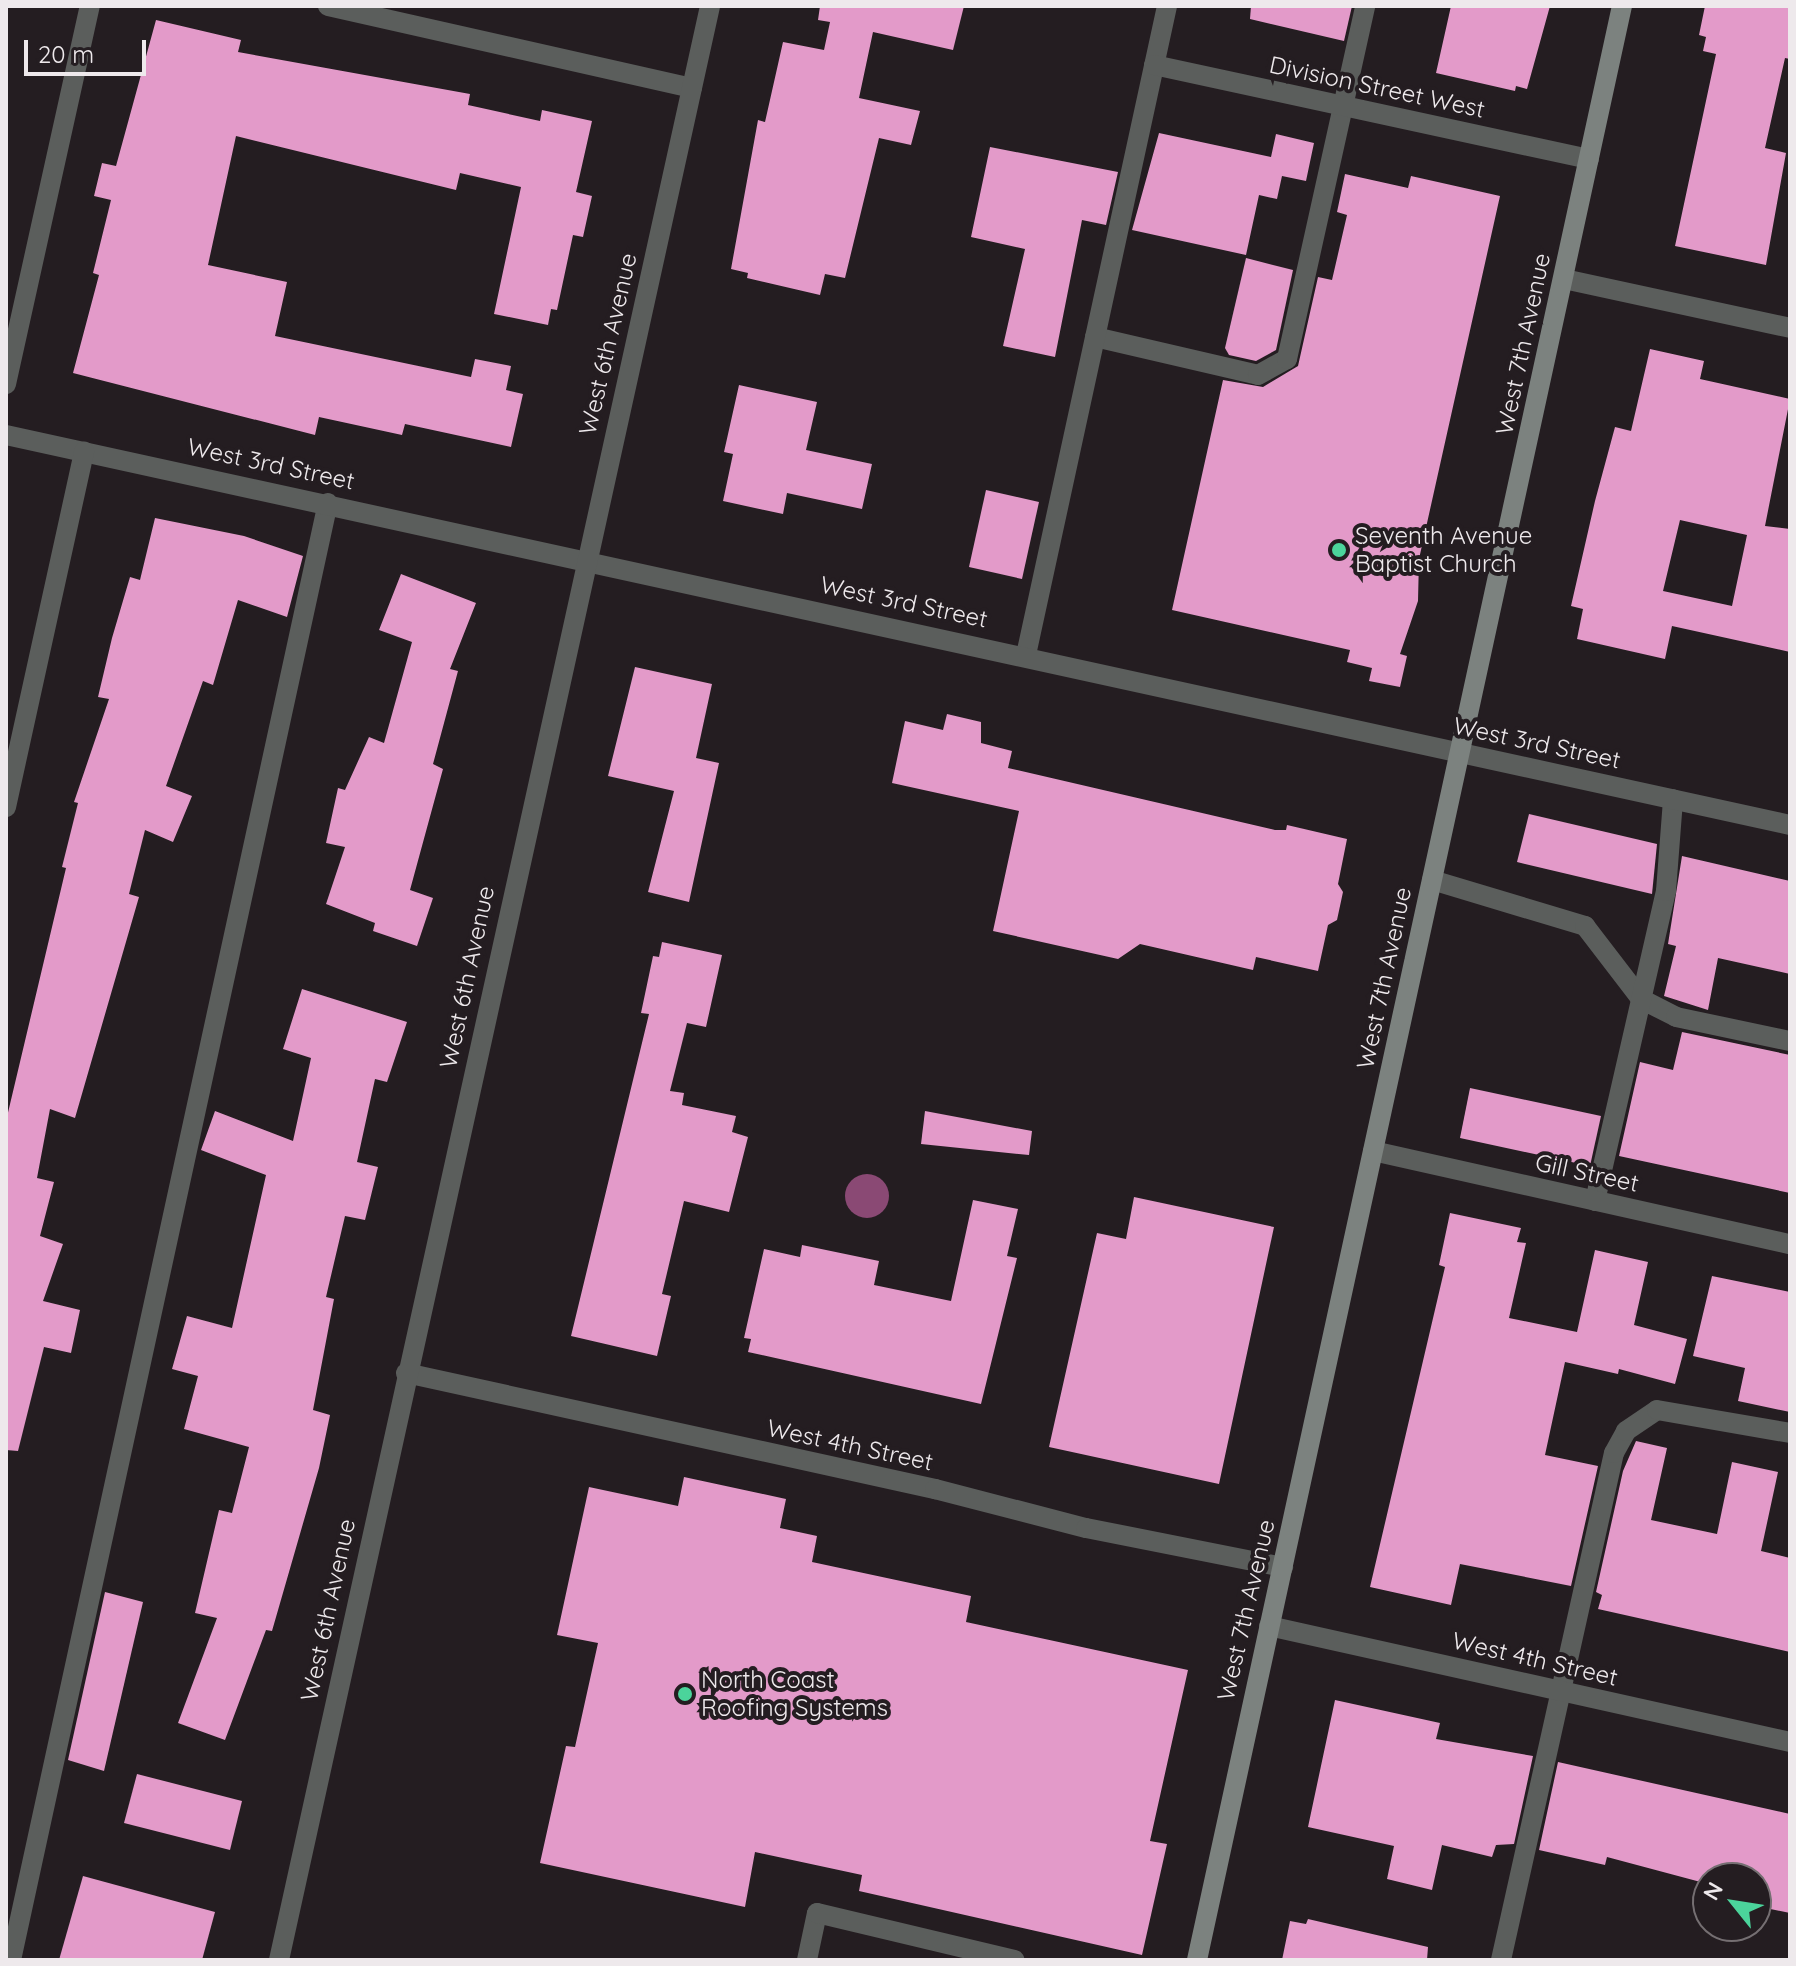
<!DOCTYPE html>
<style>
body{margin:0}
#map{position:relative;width:1796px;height:1966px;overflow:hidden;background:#241d21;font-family:Quicksand,sans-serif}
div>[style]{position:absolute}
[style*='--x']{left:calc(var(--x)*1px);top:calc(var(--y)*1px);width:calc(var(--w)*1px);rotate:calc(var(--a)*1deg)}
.water>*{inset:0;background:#8a4974}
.round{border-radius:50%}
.building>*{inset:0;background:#e39ac9}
.lane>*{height:20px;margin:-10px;padding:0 10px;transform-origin:10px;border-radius:10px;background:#5b5e5c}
.street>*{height:20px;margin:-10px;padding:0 10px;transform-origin:10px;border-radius:10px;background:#5b5e5c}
.secondary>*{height:20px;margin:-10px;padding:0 10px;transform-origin:10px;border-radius:10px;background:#7c827f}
.dots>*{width:22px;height:22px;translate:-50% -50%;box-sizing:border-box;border:4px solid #241d21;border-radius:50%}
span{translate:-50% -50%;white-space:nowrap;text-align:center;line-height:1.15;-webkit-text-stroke:8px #241d21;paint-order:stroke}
.street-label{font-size:24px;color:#eee9ec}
.poi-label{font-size:24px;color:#eee9ec}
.left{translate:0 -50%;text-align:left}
.frame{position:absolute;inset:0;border:8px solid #eee9ec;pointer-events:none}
.north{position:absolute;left:1692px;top:1862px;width:80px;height:80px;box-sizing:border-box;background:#241d21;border:2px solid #756f72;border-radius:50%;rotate:300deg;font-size:22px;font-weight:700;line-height:32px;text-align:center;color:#eee9ec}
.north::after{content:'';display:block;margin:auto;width:28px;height:36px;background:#4bd49b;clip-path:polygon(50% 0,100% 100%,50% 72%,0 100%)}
.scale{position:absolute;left:24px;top:40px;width:122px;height:36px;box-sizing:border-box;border:4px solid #eee9ec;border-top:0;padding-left:10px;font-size:24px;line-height:28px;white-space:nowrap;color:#eee9ec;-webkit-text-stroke:6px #241d21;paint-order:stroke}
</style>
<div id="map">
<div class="water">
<div class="round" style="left:845px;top:1174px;width:44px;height:44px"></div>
</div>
<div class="building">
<div style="clip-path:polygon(820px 6px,964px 6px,953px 50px,873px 32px,859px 98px,920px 111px,911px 145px,879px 138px,845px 278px,825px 274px,820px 295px,747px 278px,748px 273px,731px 269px,758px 120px,765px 122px,783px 42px,824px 50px,830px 22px,818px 20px)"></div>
<div style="clip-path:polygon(1251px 6px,1352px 6px,1344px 41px,1250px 19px)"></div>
<div style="clip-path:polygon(1451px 6px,1550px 6px,1527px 89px,1516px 86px,1515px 91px,1436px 73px)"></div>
<div style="clip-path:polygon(1705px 6px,1790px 6px,1790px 59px,1785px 58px,1765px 148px,1786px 153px,1766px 265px,1675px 246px,1716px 54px,1703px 51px,1706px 37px,1699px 35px)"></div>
<div style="clip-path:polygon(156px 20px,241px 40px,238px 52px,470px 94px,468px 105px,540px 121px,542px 110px,592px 121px,576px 192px,592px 196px,583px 237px,573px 235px,557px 310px,551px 309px,548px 325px,494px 314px,521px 187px,460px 173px,456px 190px,236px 136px,208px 265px,287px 282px,275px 336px,471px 377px,475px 359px,511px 366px,506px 390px,523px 394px,511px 447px,405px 424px,402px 435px,319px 417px,315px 435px,73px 373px,99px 275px,93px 273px,111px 200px,94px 196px,102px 163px,116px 166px)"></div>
<div style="clip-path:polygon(1159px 133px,1271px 157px,1276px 134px,1314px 143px,1306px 181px,1282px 176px,1277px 199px,1259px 195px,1246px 255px,1132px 230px)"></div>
<div style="clip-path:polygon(990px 147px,1118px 172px,1106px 225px,1082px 220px,1055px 357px,1003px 346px,1025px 249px,971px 237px)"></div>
<div style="clip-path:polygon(1345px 174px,1408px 188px,1411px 176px,1500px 196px,1419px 559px,1418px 601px,1400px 654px,1407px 656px,1400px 687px,1369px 681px,1372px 668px,1347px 662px,1350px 650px,1172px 610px,1223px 380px,1263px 387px,1298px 366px,1318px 277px,1332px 280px,1347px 215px,1337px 212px)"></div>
<div style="clip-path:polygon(1246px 258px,1293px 270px,1276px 350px,1256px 361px,1229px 355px,1225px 348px)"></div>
<div style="clip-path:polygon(evenodd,1650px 349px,1704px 361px,1700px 379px,1790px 399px,1765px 526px,1790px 529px,1790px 652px,1672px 626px,1665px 659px,1577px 639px,1583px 609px,1571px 606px,1595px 501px,1615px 427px,1631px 431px,1650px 349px,1680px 520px,1747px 535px,1732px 606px,1663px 591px,1680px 520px)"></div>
<div style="clip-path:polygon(739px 385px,817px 402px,806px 450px,872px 464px,862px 509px,787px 493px,783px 514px,723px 501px,733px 454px,724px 452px)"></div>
<div style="clip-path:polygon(986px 490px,1039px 502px,1022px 579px,969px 567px)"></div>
<div style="clip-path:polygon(155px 518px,244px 536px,303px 556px,287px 617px,238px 600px,213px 685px,203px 681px,166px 786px,192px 796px,173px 842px,145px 830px,129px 894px,139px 897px,75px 1118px,50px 1109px,37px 1178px,54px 1182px,40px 1236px,63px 1244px,43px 1301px,80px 1310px,71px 1353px,44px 1347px,18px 1451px,6px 1450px,6px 1121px,66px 868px,62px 867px,78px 803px,74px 802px,109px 699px,98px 697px,112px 638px,130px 577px,140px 580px)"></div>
<div style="clip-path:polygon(401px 574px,476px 603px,450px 669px,458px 671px,433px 764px,443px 769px,410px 890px,433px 898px,417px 946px,373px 931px,375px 923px,326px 904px,345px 847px,326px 843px,338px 788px,345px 790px,369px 737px,384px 743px,412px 642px,379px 630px)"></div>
<div style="clip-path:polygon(635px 667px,712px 684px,696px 758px,719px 763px,689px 902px,648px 892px,674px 791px,608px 776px)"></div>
<div style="clip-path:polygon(947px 714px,981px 722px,981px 743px,1012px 751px,1008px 768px,1275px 830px,1286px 830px,1287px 825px,1347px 839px,1338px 884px,1343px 892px,1337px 920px,1328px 925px,1318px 971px,1256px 957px,1253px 970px,1140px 944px,1118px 959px,993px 931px,1019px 811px,892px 783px,905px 721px,943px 730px)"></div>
<div style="clip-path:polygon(1529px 814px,1657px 844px,1652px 894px,1517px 862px)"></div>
<div style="clip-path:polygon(1682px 856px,1790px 881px,1790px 974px,1718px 958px,1708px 1010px,1664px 996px,1676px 946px,1668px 944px)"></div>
<div style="clip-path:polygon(662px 942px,722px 955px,706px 1027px,687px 1023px,670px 1091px,684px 1093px,682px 1105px,736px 1116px,732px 1132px,748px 1137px,729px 1212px,684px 1201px,662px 1294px,671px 1296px,657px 1356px,571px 1336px,649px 1014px,641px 1013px,653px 956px,659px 957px)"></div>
<div style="clip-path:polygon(302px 989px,407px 1022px,387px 1082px,375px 1079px,357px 1162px,378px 1167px,365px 1220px,345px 1216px,326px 1297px,334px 1299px,313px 1410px,330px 1415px,319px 1468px,272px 1631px,266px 1630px,225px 1740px,178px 1723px,217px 1618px,195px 1613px,219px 1510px,232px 1513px,249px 1447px,184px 1429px,198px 1376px,172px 1369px,187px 1316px,232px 1328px,266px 1175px,201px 1150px,215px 1111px,293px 1141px,311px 1058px,283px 1049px)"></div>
<div style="clip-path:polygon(1682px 1032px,1790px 1055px,1790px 1193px,1619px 1156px,1640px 1062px,1673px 1070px)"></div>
<div style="clip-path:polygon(1470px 1088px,1601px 1116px,1590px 1166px,1460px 1138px)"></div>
<div style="clip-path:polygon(925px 1111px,1032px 1131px,1029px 1155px,921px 1144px)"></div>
<div style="clip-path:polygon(1134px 1197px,1274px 1227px,1219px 1484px,1049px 1447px,1097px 1233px,1126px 1239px)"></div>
<div style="clip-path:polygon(973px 1200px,1018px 1209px,1007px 1256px,1017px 1258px,981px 1404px,748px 1352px,751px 1339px,744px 1338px,764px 1249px,800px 1257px,802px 1245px,879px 1261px,874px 1285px,951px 1301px)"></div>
<div style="clip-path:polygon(1450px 1213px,1521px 1228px,1517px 1242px,1526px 1243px,1509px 1318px,1577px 1332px,1595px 1250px,1648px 1262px,1634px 1325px,1687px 1339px,1675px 1384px,1619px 1369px,1618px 1374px,1565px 1362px,1545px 1455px,1598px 1466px,1571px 1586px,1460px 1564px,1451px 1605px,1370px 1587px,1445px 1267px,1439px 1265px)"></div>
<div style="clip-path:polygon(1712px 1276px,1790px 1292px,1790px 1412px,1738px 1401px,1745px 1368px,1693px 1356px)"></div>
<div style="clip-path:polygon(1636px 1441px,1667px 1448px,1651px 1520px,1717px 1534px,1732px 1462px,1778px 1472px,1761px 1551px,1790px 1558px,1790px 1652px,1598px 1609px,1602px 1595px,1596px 1592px,1623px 1471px)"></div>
<div style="clip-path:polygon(684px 1477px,786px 1499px,780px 1528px,817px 1536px,812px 1562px,971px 1596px,966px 1622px,1188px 1670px,1150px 1841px,1167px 1844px,1142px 1955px,859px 1891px,862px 1875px,755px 1852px,745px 1907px,540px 1863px,566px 1746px,575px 1747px,598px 1643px,557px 1635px,589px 1487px,678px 1506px)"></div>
<div style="clip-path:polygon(105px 1592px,143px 1602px,104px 1771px,68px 1760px)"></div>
<div style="clip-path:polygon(1335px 1700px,1440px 1723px,1436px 1739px,1533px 1756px,1514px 1844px,1496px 1845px,1492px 1857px,1442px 1845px,1432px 1890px,1387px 1879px,1394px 1846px,1308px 1827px)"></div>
<div style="clip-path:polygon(1558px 1762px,1790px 1814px,1790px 1913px,1756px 1906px,1756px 1878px,1708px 1878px,1708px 1884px,1607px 1857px,1605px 1865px,1539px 1850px)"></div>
<div style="clip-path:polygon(137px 1774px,242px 1801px,230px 1850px,124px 1823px)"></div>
<div style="clip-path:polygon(83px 1876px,215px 1912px,202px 1960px,59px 1960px)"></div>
<div style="clip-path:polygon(1308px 1919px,1428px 1947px,1427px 1960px,1282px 1960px,1290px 1921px,1306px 1924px)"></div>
</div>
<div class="lane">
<div style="--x:1095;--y:337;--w:167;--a:13.1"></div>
<div style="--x:1258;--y:375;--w:33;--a:-29"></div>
<div style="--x:1287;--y:359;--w:362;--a:-77.5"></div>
<div style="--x:1026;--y:655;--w:664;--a:-77.74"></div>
<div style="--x:1432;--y:880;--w:160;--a:16.7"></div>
<div style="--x:1585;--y:926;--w:92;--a:52.5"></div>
<div style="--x:1641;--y:999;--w:39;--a:27"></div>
<div style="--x:1676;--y:1017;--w:116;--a:11.9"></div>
<div style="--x:1595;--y:1201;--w:318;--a:-77.1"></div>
<div style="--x:1666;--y:891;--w:92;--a:-85.6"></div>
<div style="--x:11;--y:1960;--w:1491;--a:-77.73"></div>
<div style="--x:807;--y:1960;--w:48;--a:-78"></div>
<div style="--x:817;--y:1913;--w:203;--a:13.4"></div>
<div style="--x:1501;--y:1960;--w:519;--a:-77.44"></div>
<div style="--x:1614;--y:1453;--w:25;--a:-61"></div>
<div style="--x:1626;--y:1431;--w:37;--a:-34"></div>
<div style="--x:1657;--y:1410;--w:135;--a:9.8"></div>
</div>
<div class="street">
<div style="--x:328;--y:6;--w:373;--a:12.7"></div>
<div style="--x:1154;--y:65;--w:445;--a:12.2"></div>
<div style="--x:1564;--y:279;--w:231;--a:12.2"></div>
<div style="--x:6;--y:384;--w:387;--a:-77.5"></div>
<div style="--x:6;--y:435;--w:1826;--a:12.33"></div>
<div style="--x:6;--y:807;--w:364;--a:-77.6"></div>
<div style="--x:1373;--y:1151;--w:427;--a:12.6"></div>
<div style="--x:406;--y:1373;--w:542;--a:12.37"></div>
<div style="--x:935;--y:1489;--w:156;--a:14.5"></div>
<div style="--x:1086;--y:1528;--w:201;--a:11.2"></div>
<div style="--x:1269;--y:1626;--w:534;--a:12.55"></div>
<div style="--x:279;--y:1960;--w:2001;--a:-77.56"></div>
</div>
<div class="secondary">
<div style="--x:1197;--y:1960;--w:2000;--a:-77.73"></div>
</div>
<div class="dots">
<div style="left:1339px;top:550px;background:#4bd49b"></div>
<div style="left:685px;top:1694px;background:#4bd49b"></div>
</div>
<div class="street-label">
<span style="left:1377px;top:87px;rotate:12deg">Division Street West</span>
<span style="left:608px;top:344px;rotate:-77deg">West 6th Avenue</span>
<span style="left:1523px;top:344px;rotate:-78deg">West 7th Avenue</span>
<span style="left:271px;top:464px;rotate:12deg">West 3rd Street</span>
<span style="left:904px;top:602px;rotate:12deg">West 3rd Street</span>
<span style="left:1537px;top:743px;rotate:12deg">West 3rd Street</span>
<span style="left:467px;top:977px;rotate:-78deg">West 6th Avenue</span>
<span style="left:1384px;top:978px;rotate:-78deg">West 7th Avenue</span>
<span style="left:1587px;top:1173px;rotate:12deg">Gill Street</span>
<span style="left:850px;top:1445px;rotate:12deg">West 4th Street</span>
<span style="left:328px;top:1610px;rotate:-78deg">West 6th Avenue</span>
<span style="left:1246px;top:1610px;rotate:-77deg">West 7th Avenue</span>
<span style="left:1535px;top:1659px;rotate:13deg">West 4th Street</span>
</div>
<div class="poi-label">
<span class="left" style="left:1355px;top:550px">Seventh Avenue<br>Baptist Church</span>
<span class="left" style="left:701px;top:1694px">North Coast<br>Roofing Systems</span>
</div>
<div class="frame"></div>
<div class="north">N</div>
<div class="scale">20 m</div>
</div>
